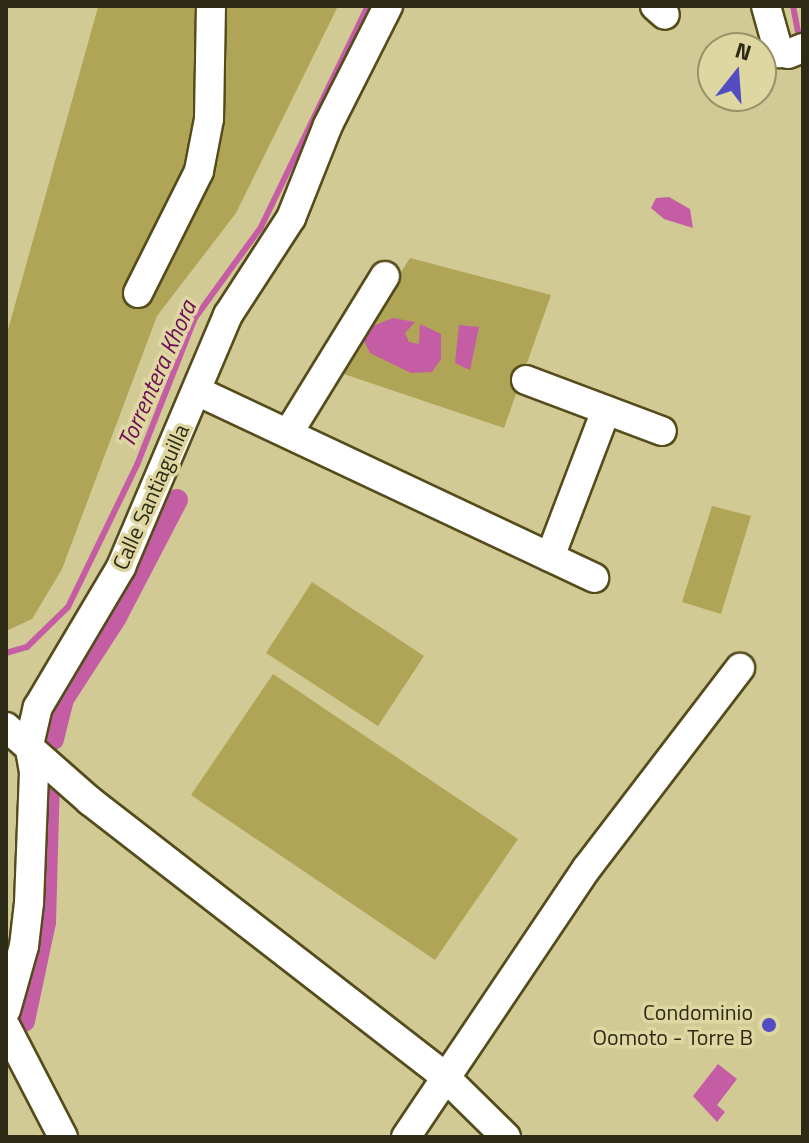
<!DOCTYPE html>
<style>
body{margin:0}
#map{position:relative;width:809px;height:1143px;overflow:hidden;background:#d1ca95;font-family:"Titillium Web",sans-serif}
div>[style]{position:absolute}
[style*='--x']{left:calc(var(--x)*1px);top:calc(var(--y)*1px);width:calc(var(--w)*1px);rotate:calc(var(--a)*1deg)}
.green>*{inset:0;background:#b0a457}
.water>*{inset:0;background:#c55da5}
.stream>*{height:6px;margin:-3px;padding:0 3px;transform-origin:3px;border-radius:3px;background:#c55da5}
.canal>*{height:22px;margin:-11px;padding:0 11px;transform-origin:11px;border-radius:11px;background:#c55da5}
.roads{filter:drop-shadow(2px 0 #544c1b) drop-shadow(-2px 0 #544c1b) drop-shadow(0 2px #544c1b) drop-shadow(0 -2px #544c1b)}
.minor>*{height:28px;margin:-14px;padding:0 14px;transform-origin:14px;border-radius:14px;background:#fff}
.dots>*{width:22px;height:22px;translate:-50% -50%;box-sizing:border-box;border:4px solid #ded7a2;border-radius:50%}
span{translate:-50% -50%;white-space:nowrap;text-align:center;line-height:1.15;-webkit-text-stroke:7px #ded7a2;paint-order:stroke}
.street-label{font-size:22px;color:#2d2a15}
.poi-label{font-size:22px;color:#2d2a15}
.right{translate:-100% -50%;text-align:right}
.water-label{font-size:24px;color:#6e0d57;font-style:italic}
.frame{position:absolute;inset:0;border:8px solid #2d2a15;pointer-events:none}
.north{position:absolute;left:697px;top:32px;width:80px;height:80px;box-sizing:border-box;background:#ded7a2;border:2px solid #97926a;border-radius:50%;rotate:17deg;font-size:22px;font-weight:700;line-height:32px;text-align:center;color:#2d2a15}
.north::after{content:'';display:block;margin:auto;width:28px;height:36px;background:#544cc3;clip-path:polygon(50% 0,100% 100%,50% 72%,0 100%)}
</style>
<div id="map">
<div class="green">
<div style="clip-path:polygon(161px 6px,338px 6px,236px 213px,157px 316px,62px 569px,32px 619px,6px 631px,6px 337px,98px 7px)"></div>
<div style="clip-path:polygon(410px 258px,551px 295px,504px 428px,338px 372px)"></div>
<div style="clip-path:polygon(712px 506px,751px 516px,721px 614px,682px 602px)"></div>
<div style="clip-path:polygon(312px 582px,424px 656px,378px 726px,266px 653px)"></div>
<div style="clip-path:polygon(273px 674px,518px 839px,435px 960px,191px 795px)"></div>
</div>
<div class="water">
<div style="clip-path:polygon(669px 197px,690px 209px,693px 228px,664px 219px,651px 208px,656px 198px)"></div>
<div style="clip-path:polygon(393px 318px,415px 322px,405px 333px,409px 342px,419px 344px,420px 324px,441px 334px,441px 359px,432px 372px,411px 373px,370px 353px,364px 341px,370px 327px)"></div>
<div style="clip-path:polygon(459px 325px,479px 327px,470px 370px,455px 363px)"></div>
<div style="clip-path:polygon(718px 1064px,737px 1079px,717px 1105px,725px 1112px,717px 1122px,693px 1096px)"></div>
</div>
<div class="stream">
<div style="--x:793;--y:6;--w:37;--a:79"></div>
<div style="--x:6;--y:653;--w:22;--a:-16"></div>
<div style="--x:27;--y:647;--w:57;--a:-44.3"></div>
<div style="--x:68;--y:607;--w:158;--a:-64.1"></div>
<div style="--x:137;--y:465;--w:158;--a:-68.5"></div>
<div style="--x:195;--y:318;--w:112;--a:-54"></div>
<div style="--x:261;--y:227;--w:246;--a:-64.2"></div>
</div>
<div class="canal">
<div style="--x:53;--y:739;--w:41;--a:-76"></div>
<div style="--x:63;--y:699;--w:98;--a:-57.1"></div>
<div style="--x:116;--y:617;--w:132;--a:-62.5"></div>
<div style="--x:24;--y:1021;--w:101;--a:-78"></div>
<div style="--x:45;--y:922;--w:145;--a:-88.4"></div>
</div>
<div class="roads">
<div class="minor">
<div style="--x:655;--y:6;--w:13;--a:42"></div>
<div style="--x:766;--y:6;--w:49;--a:74.5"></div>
<div style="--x:788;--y:54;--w:16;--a:-22"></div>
<div style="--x:138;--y:293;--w:136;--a:-63.4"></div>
<div style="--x:199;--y:171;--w:53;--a:-79.1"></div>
<div style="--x:209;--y:119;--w:113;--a:-89"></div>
<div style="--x:526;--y:380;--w:145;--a:20.6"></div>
<div style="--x:197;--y:391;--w:439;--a:25.2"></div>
<div style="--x:289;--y:432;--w:183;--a:-58.4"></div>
<div style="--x:550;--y:557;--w:157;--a:-69.1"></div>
<div style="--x:6;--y:727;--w:112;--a:41.4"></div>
<div style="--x:90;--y:801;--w:448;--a:37.8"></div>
<div style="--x:444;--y:1076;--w:87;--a:44.5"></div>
<div style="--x:6;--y:1010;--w:66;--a:-74.3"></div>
<div style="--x:24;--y:946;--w:43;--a:-83.4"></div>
<div style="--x:29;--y:903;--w:131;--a:-87.8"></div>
<div style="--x:34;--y:772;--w:27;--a:-100"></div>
<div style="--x:29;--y:745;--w:39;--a:-77"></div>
<div style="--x:38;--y:707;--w:163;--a:-59.3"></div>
<div style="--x:121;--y:567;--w:274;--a:-67"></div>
<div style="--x:228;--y:315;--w:116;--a:-57"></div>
<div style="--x:291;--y:218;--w:100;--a:-68.3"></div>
<div style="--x:328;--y:125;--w:133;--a:-63.2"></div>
<div style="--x:6;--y:1027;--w:124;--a:62.6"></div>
<div style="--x:406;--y:1137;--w:324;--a:-56.1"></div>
<div style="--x:587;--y:868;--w:252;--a:-52.6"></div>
</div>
</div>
<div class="dots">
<div style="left:769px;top:1025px;background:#544cc3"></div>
</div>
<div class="street-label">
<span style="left:151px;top:497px;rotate:-66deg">Calle Santiaguilla</span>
</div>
<div class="poi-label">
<span class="right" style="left:753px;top:1025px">Condominio<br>Oomoto - Torre B</span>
</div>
<div class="water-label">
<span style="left:157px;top:374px;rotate:-66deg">Torrentera Khora</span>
</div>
<div class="frame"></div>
<div class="north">N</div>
</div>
